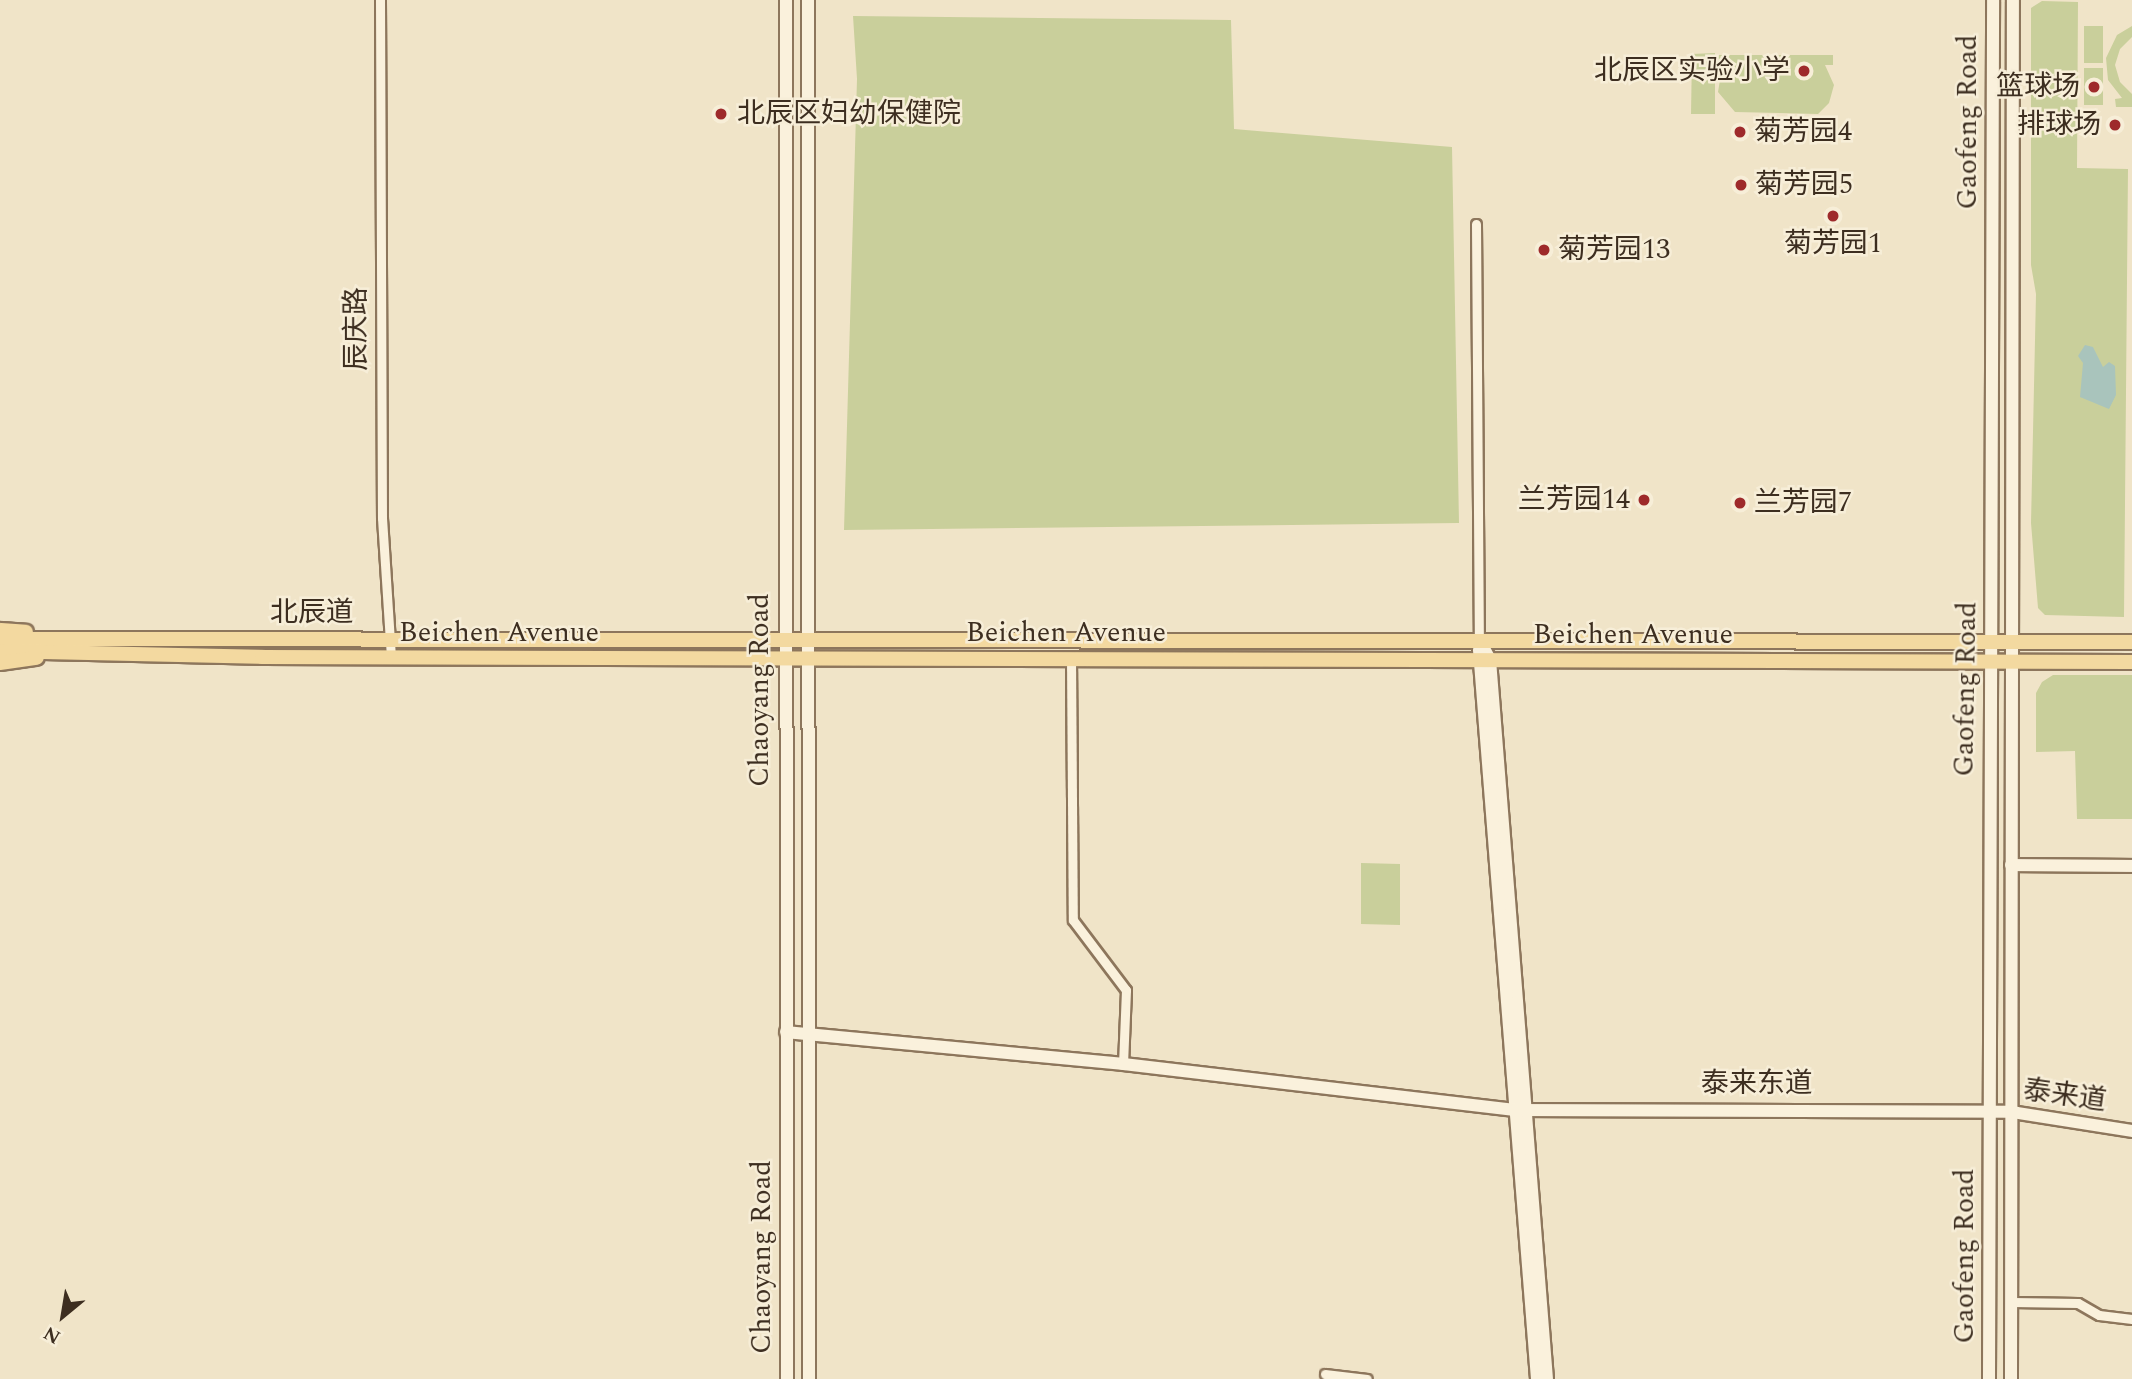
<!DOCTYPE html>
<meta charset="utf-8">
<style>
body{margin:0}
#map{position:relative;width:2132px;height:1379px;overflow:hidden;background:#f0e4c8;font-family:Spectral,"Noto Sans SC",serif}
div>[style]{position:absolute}
[style*='--x']{left:calc(var(--x)*1px);top:calc(var(--y)*1px);width:calc(var(--w)*1px);rotate:calc(var(--a)*1deg)}
.green>*{inset:0;background:#c9cf9b}
.water>*{inset:0;background:#a9c4bc}
.roads{filter:drop-shadow(2px 0 #8d765c) drop-shadow(-2px 0 #8d765c) drop-shadow(0 2px #8d765c) drop-shadow(0 -2px #8d765c)}
.street>*{height:9px;margin:-4.5px;padding:0 4.5px;transform-origin:4.5px;border-radius:4.5px;background:#faf1dc}
.secondary>*{height:12px;margin:-6px;padding:0 6px;transform-origin:6px;border-radius:6px;background:#faf1dc}
.primary>*{height:14px;margin:-7px;padding:0 7px;transform-origin:7px;border-radius:7px;background:#f3d9a0}
.dots>*{width:19px;height:19px;translate:-50% -50%;box-sizing:border-box;border:4px solid #f7eed8;border-radius:50%}
span{translate:-50% -50%;white-space:nowrap;text-align:center;line-height:1.15;-webkit-text-stroke:5px #f7eed8;paint-order:stroke}
.poi-label{font-size:28px;color:#3d2e20}
.right{translate:-100% -50%;text-align:right}
.left{translate:0 -50%;text-align:left}
.street-label{font-size:28px;color:#3d2e20}
.north{position:absolute;left:28px;top:1281px;width:70px;height:70px;-webkit-text-stroke:5px #f7eed8;paint-order:stroke;rotate:210deg;font-size:19px;font-weight:700;line-height:28px;text-align:center;color:#3d2e20}
.north::after{content:'';display:block;margin:auto;width:24px;height:32px;background:#3d2e20;clip-path:polygon(50% 0,100% 100%,50% 72%,0 100%)}
</style>
<div id="map">
<div class="green">
<div style="clip-path:polygon(2042px 1px,2078px 2px,2077px 168px,2128px 169px,2124px 617px,2045px 615px,2038px 608px,2031px 523px,2036px 294px,2031px 265px,2031px 8px)"></div>
<div style="clip-path:polygon(853px 16px,1231px 20px,1234px 129px,1452px 147px,1459px 523px,844px 530px,857px 79px)"></div>
<div style="clip-path:polygon(2084px 26px,2103px 26px,2103px 63px,2084px 63px)"></div>
<div style="clip-path:polygon(2132px 26px,2132px 37px,2120px 49px,2115px 65px,2120px 82px,2132px 94px,2132px 107px,2116px 107px,2115px 99px,2122px 98px,2108px 80px,2106px 58px,2117px 35px)"></div>
<div style="clip-path:polygon(1715px 53px,1715px 114px,1691px 114px,1692px 54px)"></div>
<div style="clip-path:polygon(1718px 55px,1833px 55px,1833px 65px,1825px 65px,1834px 85px,1829px 103px,1818px 114px,1735px 112px,1718px 92px,1721px 74px,1728px 64px,1719px 64px)"></div>
<div style="clip-path:polygon(2084px 68px,2103px 68px,2103px 105px,2084px 105px)"></div>
<div style="clip-path:polygon(2053px 675px,2132px 675px,2132px 819px,2077px 819px,2075px 751px,2036px 752px,2036px 693px,2042px 682px)"></div>
<div style="clip-path:polygon(1361px 863px,1400px 864px,1400px 925px,1361px 924px)"></div>
</div>
<div class="water">
<div style="clip-path:polygon(2085px 345px,2093px 347px,2103px 367px,2109px 362px,2115px 366px,2116px 395px,2109px 409px,2080px 397px,2083px 363px,2078px 356px)"></div>
</div>
<div class="roads">
<div class="street">
<div style="--x:380;--y:0;--w:518;--a:89.78"></div>
<div style="--x:382;--y:518;--w:139;--a:86.3"></div>
<div style="--x:1476;--y:224;--w:415;--a:89.6"></div>
<div style="--x:1071;--y:657;--w:263;--a:89.6"></div>
<div style="--x:1073;--y:920;--w:88;--a:52.9"></div>
<div style="--x:1126;--y:990;--w:74;--a:92.3"></div>
<div style="--x:2012;--y:1302;--w:66;--a:0.9"></div>
<div style="--x:2078;--y:1303;--w:24;--a:30"></div>
<div style="--x:2099;--y:1315;--w:33;--a:7"></div>
<div style="--x:1325;--y:1374;--w:42;--a:6.8"></div>
</div>
<div class="secondary">
<div style="--x:786;--y:0;--w:1379;--a:89.96"></div>
<div style="--x:808;--y:0;--w:1379;--a:89.96"></div>
<div style="--x:1479;--y:639;--w:24;--a:62"></div>
<div style="--x:1490;--y:660;--w:721;--a:85.47"></div>
<div style="--x:1479;--y:650;--w:731;--a:85.45"></div>
<div style="--x:2011;--y:865;--w:121;--a:0.5"></div>
<div style="--x:786;--y:1032;--w:339;--a:5.4"></div>
<div style="--x:1123;--y:1064;--w:395;--a:6.7"></div>
<div style="--x:1515;--y:1110;--w:497;--a:0.2"></div>
<div style="--x:2012;--y:1112;--w:121;--a:9"></div>
<div style="--x:1989;--y:1379;--w:1379;--a:-89.83"></div>
<div style="--x:2011;--y:1379;--w:1379;--a:-89.92"></div>
</div>
<div class="primary">
<div style="--x:0;--y:630;--w:26;--a:4"></div>
<div style="--x:0;--y:639;--w:2132;--a:0.08"></div>
<div style="--x:0;--y:651;--w:262;--a:1.3"></div>
<div style="--x:262;--y:657;--w:1870;--a:0.15"></div>
<div style="--x:0;--y:663;--w:37;--a:-8"></div>
</div>
</div>
<div class="dots">
<div style="left:1804px;top:71px;background:#9e2a2b"></div>
<div style="left:2094px;top:87px;background:#9e2a2b"></div>
<div style="left:721px;top:114px;background:#9e2a2b"></div>
<div style="left:2115px;top:125px;background:#9e2a2b"></div>
<div style="left:1740px;top:132px;background:#9e2a2b"></div>
<div style="left:1741px;top:185px;background:#9e2a2b"></div>
<div style="left:1833px;top:216px;background:#9e2a2b"></div>
<div style="left:1544px;top:250px;background:#9e2a2b"></div>
<div style="left:1644px;top:500px;background:#9e2a2b"></div>
<div style="left:1740px;top:503px;background:#9e2a2b"></div>
</div>
<div class="poi-label">
<span class="right" style="left:1790px;top:71px">北辰区实验小学</span>
<span class="right" style="left:2080px;top:87px">篮球场</span>
<span class="left" style="left:737px;top:114px">北辰区妇幼保健院</span>
<span class="right" style="left:2101px;top:125px">排球场</span>
<span class="left" style="left:1754px;top:132px">菊芳园4</span>
<span class="left" style="left:1755px;top:185px">菊芳园5</span>
<span style="left:1833px;top:244px">菊芳园1</span>
<span class="left" style="left:1558px;top:250px">菊芳园13</span>
<span class="right" style="left:1630px;top:500px">兰芳园14</span>
<span class="left" style="left:1754px;top:503px">兰芳园7</span>
</div>
<div class="street-label">
<span style="left:1968px;top:122px;rotate:-90deg">Gaofeng Road</span>
<span style="left:357px;top:329px;rotate:-90deg">辰庆路</span>
<span style="left:312px;top:613px">北辰道</span>
<span style="left:499px;top:633px">Beichen Avenue</span>
<span style="left:1066px;top:633px">Beichen Avenue</span>
<span style="left:1633px;top:635px">Beichen Avenue</span>
<span style="left:1966px;top:689px;rotate:-89deg">Gaofeng Road</span>
<span style="left:760px;top:690px;rotate:-90deg">Chaoyang Road</span>
<span style="left:1757px;top:1084px">泰来东道</span>
<span style="left:2065px;top:1096px;rotate:8deg">泰来道</span>
<span style="left:1965px;top:1256px;rotate:-90deg">Gaofeng Road</span>
<span style="left:762px;top:1257px;rotate:-90deg">Chaoyang Road</span>
</div>
<div class="north">N</div>
</div>
